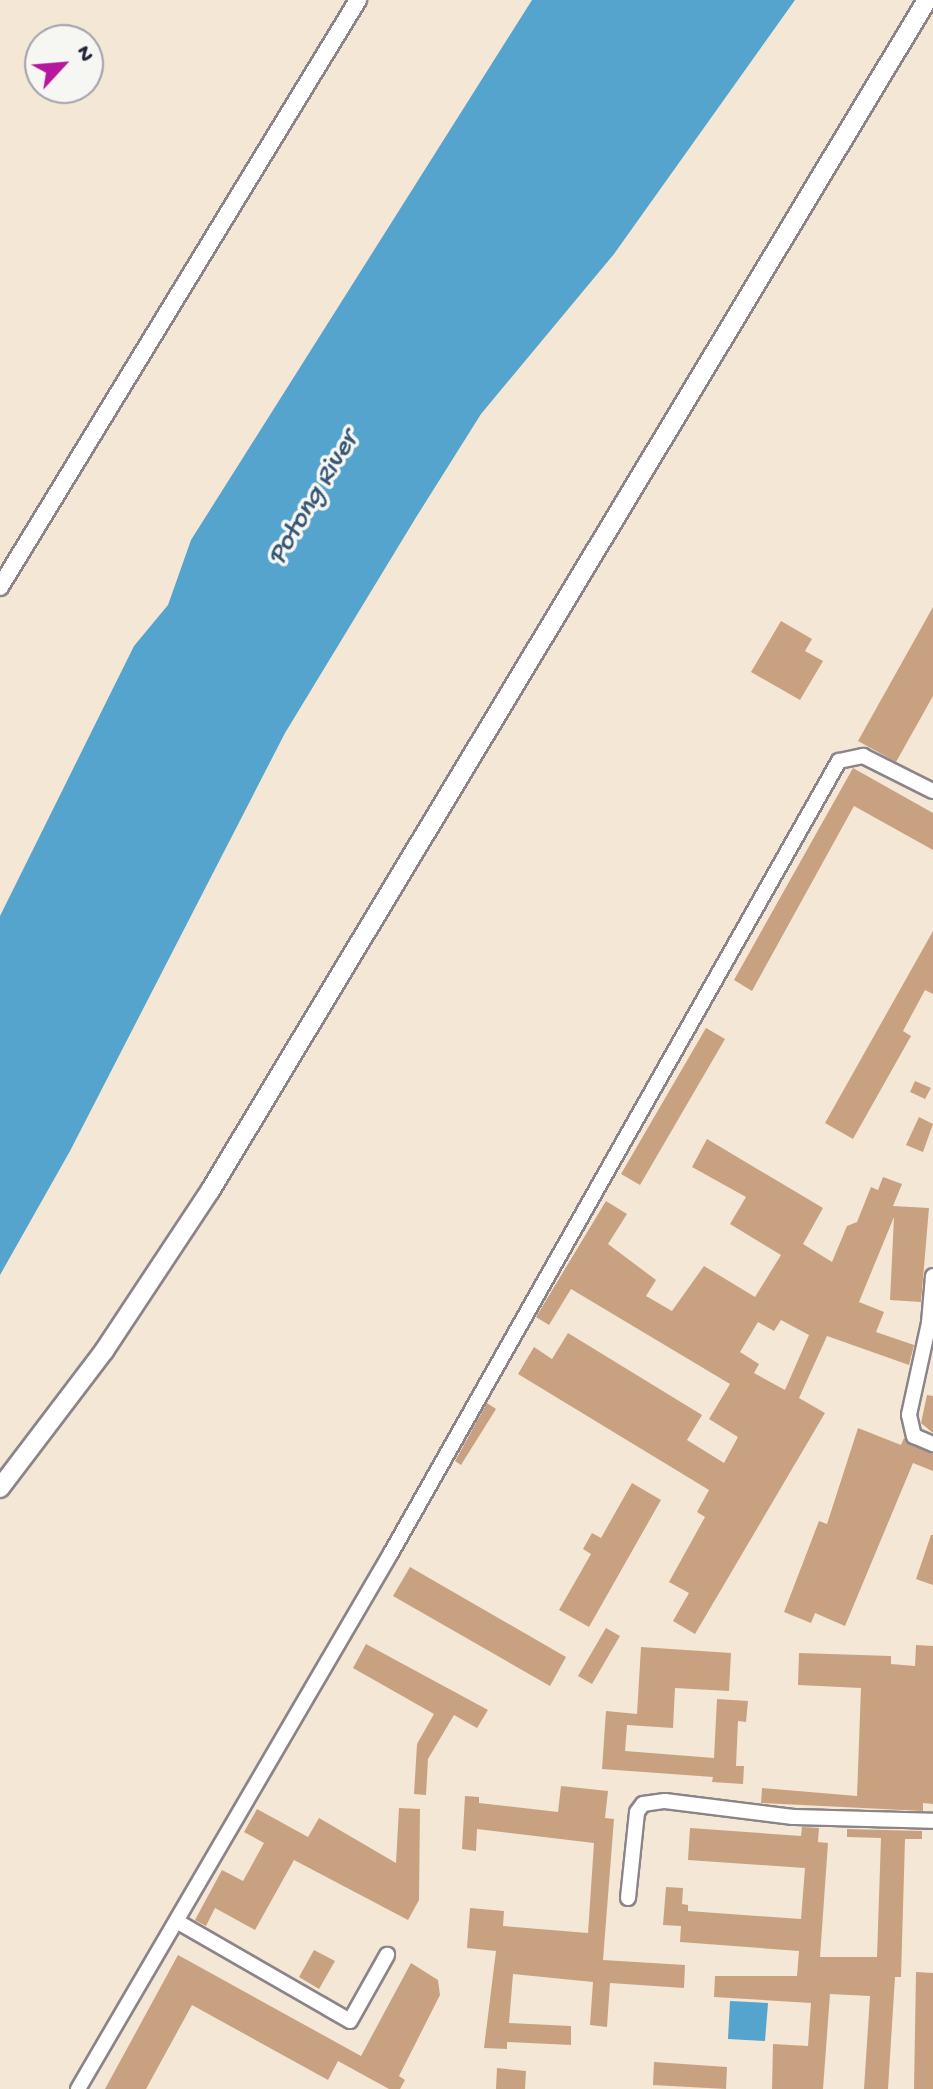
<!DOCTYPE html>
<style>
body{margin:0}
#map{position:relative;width:933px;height:2089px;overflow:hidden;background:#f4e7d5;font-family:"Gochi Hand",sans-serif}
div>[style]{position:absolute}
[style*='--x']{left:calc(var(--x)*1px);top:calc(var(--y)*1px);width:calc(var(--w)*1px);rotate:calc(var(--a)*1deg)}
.water>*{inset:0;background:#54a4ce}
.building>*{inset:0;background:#c8a280}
.roads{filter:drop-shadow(2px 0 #8b8488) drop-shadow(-2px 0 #8b8488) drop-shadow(0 2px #8b8488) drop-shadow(0 -2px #8b8488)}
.minor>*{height:14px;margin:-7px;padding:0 7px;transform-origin:7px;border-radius:7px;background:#fff}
.tertiary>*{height:16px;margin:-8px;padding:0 8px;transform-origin:8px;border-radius:8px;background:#fff}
.secondary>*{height:18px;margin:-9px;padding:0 9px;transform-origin:9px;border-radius:9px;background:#fff}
span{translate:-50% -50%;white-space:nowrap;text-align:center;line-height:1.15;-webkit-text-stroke:7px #f6f6f2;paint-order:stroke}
.water-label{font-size:28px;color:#365676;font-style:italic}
.north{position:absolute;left:24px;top:24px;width:80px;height:80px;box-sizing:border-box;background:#f6f6f2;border:2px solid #a1a1a9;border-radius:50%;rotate:64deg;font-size:22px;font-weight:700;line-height:32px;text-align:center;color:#22223b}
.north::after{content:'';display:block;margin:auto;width:28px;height:36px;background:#b5179e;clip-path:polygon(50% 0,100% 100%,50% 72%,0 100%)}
</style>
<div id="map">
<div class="water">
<div style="clip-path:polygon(532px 0,795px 0,614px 254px,481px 414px,415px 519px,285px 733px,70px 1151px,0 1275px,0 916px,134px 646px,168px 605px,191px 540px)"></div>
<div style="clip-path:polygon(730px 2001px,768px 2003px,765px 2041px,728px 2039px)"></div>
</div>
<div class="building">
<div style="clip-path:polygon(933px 607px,933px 696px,896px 762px,858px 741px)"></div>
<div style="clip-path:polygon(781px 621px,812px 639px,805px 651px,823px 661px,800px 700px,751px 672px)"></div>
<div style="clip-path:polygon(853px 768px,933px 813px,933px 850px,854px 806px,752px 991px,734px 980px)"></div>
<div style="clip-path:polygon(933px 931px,933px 994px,925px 990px,903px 1031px,911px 1036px,853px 1139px,825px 1123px)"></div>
<div style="clip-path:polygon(706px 1028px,725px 1039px,640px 1185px,621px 1174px)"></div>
<div style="clip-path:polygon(915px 1081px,931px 1088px,925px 1099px,910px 1092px)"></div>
<div style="clip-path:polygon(919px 1117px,933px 1124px,923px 1152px,906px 1145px)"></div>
<div style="clip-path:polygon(evenodd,707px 1139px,823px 1208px,803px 1244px,832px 1262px,847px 1226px,857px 1222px,871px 1187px,878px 1190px,883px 1177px,902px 1184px,893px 1206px,929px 1208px,921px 1302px,890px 1300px,894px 1217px,859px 1302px,884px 1312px,876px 1332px,914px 1345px,909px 1365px,827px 1336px,799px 1398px,825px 1413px,695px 1634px,673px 1621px,689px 1593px,669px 1582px,705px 1517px,697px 1512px,709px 1490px,518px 1374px,534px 1347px,552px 1359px,568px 1333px,702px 1415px,687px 1440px,724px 1463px,738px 1437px,709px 1419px,730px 1384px,571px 1289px,549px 1325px,536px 1317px,606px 1201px,627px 1214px,608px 1244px,656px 1280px,646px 1296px,672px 1311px,704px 1266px,755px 1297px,781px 1255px,730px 1224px,746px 1197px,692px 1167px,707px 1139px,781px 1320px,809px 1335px,785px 1390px,754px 1373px,759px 1364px,740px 1352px,758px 1322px,774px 1331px,781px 1320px)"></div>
<div style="clip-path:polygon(927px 1395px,933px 1396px,933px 1433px,921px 1423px)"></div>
<div style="clip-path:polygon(487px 1403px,496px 1409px,461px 1465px,455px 1461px)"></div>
<div style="clip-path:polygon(858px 1428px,901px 1445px,904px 1438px,933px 1454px,933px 1471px,913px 1463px,845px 1626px,815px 1613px,811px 1623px,784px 1612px,819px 1521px,827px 1524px)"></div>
<div style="clip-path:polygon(632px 1483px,661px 1500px,589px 1627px,559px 1610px,591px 1554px,583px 1549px,592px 1533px,601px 1538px)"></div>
<div style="clip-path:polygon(931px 1535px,933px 1535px,933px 1585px,916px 1579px)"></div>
<div style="clip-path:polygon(410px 1567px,566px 1657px,550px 1686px,393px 1596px)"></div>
<div style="clip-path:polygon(606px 1628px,620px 1636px,592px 1684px,578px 1676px)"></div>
<div style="clip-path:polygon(366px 1644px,488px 1710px,477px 1728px,454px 1715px,428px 1759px,426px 1795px,414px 1794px,417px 1744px,434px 1714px,353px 1668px)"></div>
<div style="clip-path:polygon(916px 1645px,933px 1646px,933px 1804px,923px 1803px,923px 1811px,761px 1803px,762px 1788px,857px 1796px,861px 1688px,798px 1685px,799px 1653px,891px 1656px,891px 1664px,915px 1666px)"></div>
<div style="clip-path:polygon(641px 1647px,731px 1653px,729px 1691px,675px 1688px,673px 1728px,627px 1725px,625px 1751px,714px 1758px,717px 1699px,748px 1701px,746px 1722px,738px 1721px,736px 1766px,744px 1766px,743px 1784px,712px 1782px,713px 1777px,602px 1769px,606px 1711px,637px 1714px)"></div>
<div style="clip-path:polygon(561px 1786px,608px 1791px,605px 1818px,614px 1819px,603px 1960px,685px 1965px,684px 1988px,610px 1983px,607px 2027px,590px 2025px,593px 1982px,513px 1974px,509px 2023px,571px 2026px,571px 2045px,507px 2042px,507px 2049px,484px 2048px,496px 1951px,467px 1948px,470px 1908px,504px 1911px,503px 1926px,588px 1933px,594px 1843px,477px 1829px,476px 1851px,462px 1849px,465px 1796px,479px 1797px,479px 1803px,558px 1812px)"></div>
<div style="clip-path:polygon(399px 1808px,420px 1809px,419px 1900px,408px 1920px,294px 1860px,255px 1930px,215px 1908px,206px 1926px,195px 1920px,222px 1870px,243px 1881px,264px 1843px,244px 1832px,257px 1809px,308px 1837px,319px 1818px,396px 1863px)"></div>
<div style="clip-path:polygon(802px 1827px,819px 1828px,818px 1842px,828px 1843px,820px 1957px,877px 1957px,881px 1838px,847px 1837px,847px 1829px,922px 1831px,922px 1839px,905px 1839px,901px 1977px,895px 1977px,888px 2089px,864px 2089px,870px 1996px,830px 1994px,823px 2089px,772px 2089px,773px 2044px,808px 2046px,811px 2003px,714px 1997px,715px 1976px,797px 1976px,799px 1951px,680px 1942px,681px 1926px,663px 1925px,666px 1887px,683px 1888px,682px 1904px,688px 1905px,688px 1911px,801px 1919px,805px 1868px,688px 1860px,690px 1828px,801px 1836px)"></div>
<div style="clip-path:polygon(314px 1950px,335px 1961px,319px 1989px,299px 1977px)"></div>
<div style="clip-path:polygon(178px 1955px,361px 2056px,411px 1963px,438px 1980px,440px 1995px,399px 2076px,405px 2080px,400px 2089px,389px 2089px,338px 2061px,328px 2080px,192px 2005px,146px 2089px,105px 2089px)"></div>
<div style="clip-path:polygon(916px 1972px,933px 1973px,933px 2089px,914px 2089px)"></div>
<div style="clip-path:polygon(654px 2062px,727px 2067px,726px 2089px,653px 2085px)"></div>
<div style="clip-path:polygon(497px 2068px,526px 2071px,525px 2089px,496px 2089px)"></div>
</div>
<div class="roads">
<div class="minor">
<div style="--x:933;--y:1276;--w:47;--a:94.9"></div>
<div style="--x:929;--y:1323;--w:94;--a:102.3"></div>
<div style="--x:909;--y:1415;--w:22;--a:77"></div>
<div style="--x:914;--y:1436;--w:21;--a:23"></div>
<div style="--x:628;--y:1898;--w:86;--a:-84"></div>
<div style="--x:637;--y:1812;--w:10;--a:-53"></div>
<div style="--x:643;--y:1804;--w:22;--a:-8"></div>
<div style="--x:665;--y:1801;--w:129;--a:7.1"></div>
<div style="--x:793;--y:1817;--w:140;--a:1.6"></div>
<div style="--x:178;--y:1922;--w:198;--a:29.9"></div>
<div style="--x:350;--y:2021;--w:76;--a:-60.7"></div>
<div style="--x:78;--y:2089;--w:621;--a:-59.72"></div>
<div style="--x:391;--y:1553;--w:910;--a:-60.51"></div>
<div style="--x:839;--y:761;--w:25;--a:-12"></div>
<div style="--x:863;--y:756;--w:78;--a:26.6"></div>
</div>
<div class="tertiary">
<div style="--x:0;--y:587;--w:688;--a:-58.62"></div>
</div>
<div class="secondary">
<div style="--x:0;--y:1488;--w:172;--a:-52.8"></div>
<div style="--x:104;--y:1351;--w:192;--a:-56.5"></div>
<div style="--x:210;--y:1191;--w:1390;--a:-58.95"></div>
</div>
</div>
<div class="water-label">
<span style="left:314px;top:499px;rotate:-59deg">Potong River</span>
</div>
<div class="north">N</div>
</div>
